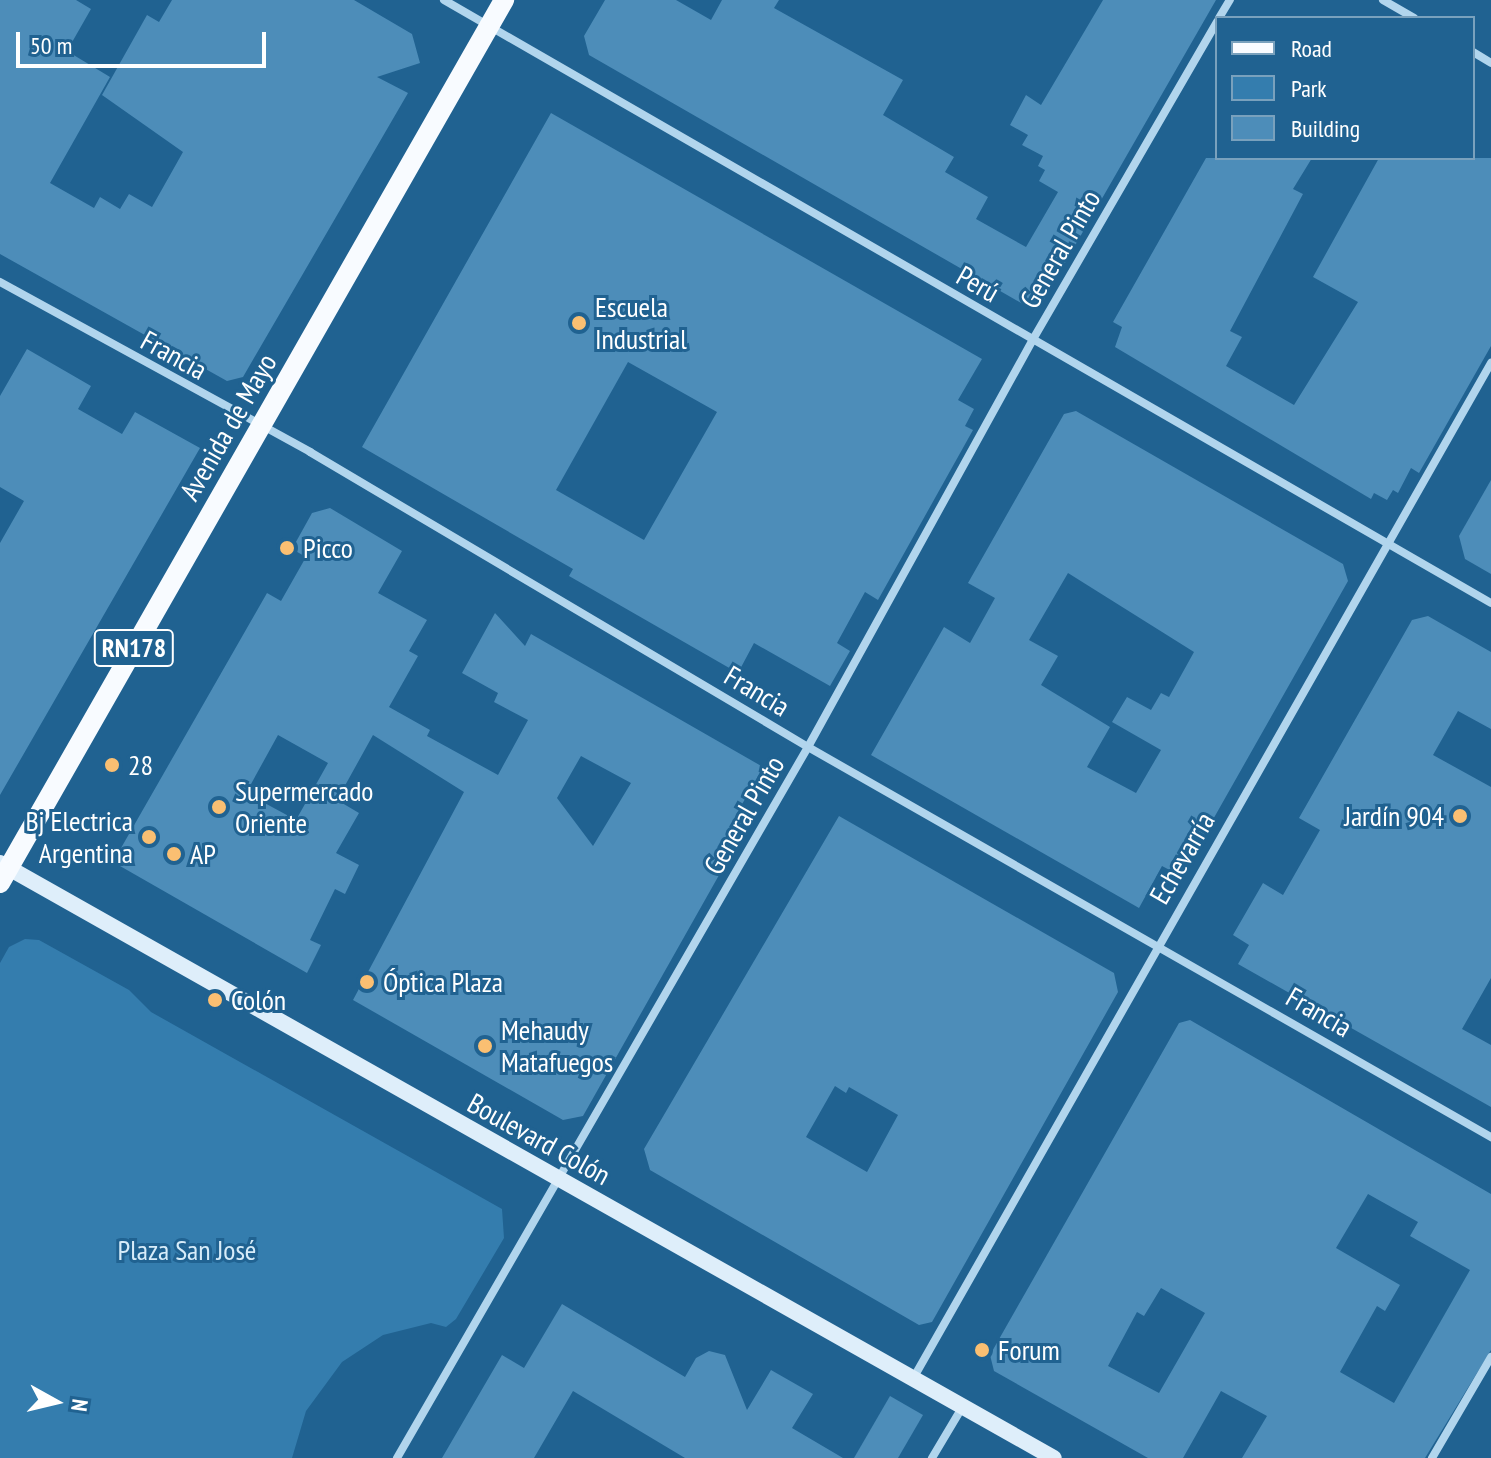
<!DOCTYPE html>
<meta charset="utf-8">
<style>
body{margin:0}
#map{position:relative;width:1491px;height:1458px;overflow:hidden;background:#206291;font-family:"PT Sans Narrow",sans-serif}
div>[style]{position:absolute}
[style*='--x']{left:calc(var(--x)*1px);top:calc(var(--y)*1px);width:calc(var(--w)*1px);rotate:calc(var(--a)*1deg)}
.green>*{inset:0;background:#347dae}
.building>*{inset:0;background:#4d8db9}
.street>*{height:8px;margin:-4px;padding:0 4px;transform-origin:4px;border-radius:4px;background:#b1d5ed}
.secondary>*{height:16px;margin:-8px;padding:0 8px;transform-origin:8px;border-radius:8px;background:#deeefa}
.primary>*{height:20px;margin:-10px;padding:0 10px;transform-origin:10px;border-radius:10px;background:#f8fbff}
.dots>*{width:22px;height:22px;translate:-50% -50%;box-sizing:border-box;border:4px solid #206291;border-radius:50%}
span{translate:-50% -50%;white-space:nowrap;text-align:center;line-height:1.15;-webkit-text-stroke:6px #206291;paint-order:stroke}
.shield-label span{padding:2px 6px;background:#206291;border:2px solid;border-radius:6px;-webkit-text-stroke-width:0}
.shield-label{font-size:26px;color:#fff;font-weight:700}
.street-label{font-size:28px;color:#fff}
.poi-label{font-size:28px;color:#fff}
.left{translate:0 -50%;text-align:left}
.right{translate:-100% -50%;text-align:right}
.park-label{font-size:28px;color:#d7ecf9}
.legend{position:absolute;left:1215px;top:16px;width:260px;height:144px;box-sizing:border-box;background:#206291;border:2px solid #79a1bd;margin:0;padding:10px 14px;list-style:none;font-size:24px;color:#fff}
.legend li{display:flex;align-items:center;gap:16px;height:40px}
.legend b{width:40px;border:2px solid #79a1bd}
.north{position:absolute;left:16px;top:1362px;width:80px;height:80px;-webkit-text-stroke:6px #206291;paint-order:stroke;rotate:98deg;font-size:22px;font-weight:700;line-height:32px;text-align:center;color:#fff}
.north::after{content:'';display:block;margin:auto;width:28px;height:36px;background:#fff;clip-path:polygon(50% 0,100% 100%,50% 72%,0 100%)}
.scale{position:absolute;left:16px;top:32px;width:250px;height:36px;box-sizing:border-box;border:4px solid #fff;border-top:0;padding-left:10px;font-size:24px;line-height:28px;white-space:nowrap;color:#fff;-webkit-text-stroke:6px #206291;paint-order:stroke}
</style>
<div id="map">
<div class="green">
<div style="clip-path:polygon(25px 939px,39px 940px,129px 990px,151px 1012px,502px 1209px,504px 1238px,456px 1319px,446px 1327px,431px 1323px,383px 1335px,342px 1362px,306px 1411px,292px 1458px,0 1458px,0 963px,9px 947px)"></div>
</div>
<div class="building">
<div style="clip-path:polygon(0 0,76px 0,91px 9px,67px 51px,110px 77px,50px 183px,94px 208px,100px 197px,120px 209px,129px 194px,152px 207px,183px 152px,102px 95px,147px 15px,159px 22px,172px 0,354px 0,412px 34px,420px 63px,377px 77px,408px 93px,243px 377px,227px 381px,0 254px)"></div>
<div style="clip-path:polygon(605px 0,676px 0,711px 20px,722px 0,779px 0,774px 8px,903px 80px,883px 115px,954px 157px,945px 172px,988px 197px,976px 219px,1026px 247px,1058px 192px,1039px 181px,1045px 170px,1038px 166px,1043px 156px,1022px 145px,1028px 135px,1010px 125px,1026px 95px,1041px 105px,1103px 0,1216px 0,1042px 303px,1028px 307px,589px 55px,584px 36px)"></div>
<div style="clip-path:polygon(evenodd,551px 113px,982px 359px,958px 400px,974px 409px,965px 426px,973px 430px,878px 600px,865px 592px,837px 643px,850px 651px,830px 686px,754px 643px,738px 673px,569px 576px,573px 569px,362px 447px,551px 113px,628px 362px,717px 412px,644px 540px,556px 490px,628px 362px)"></div>
<div style="clip-path:polygon(1206px 158px,1312px 158px,1293px 189px,1303px 194px,1230px 331px,1242px 337px,1226px 366px,1294px 405px,1358px 302px,1313px 277px,1379px 158px,1491px 158px,1491px 346px,1419px 473px,1411px 468px,1398px 493px,1393px 490px,1387px 500px,1374px 493px,1371px 499px,1115px 347px,1122px 327px,1113px 322px)"></div>
<div style="clip-path:polygon(27px 349px,91px 386px,78px 409px,122px 434px,135px 412px,200px 448px,0 795px,0 543px,24px 501px,0 487px,0 396px)"></div>
<div style="clip-path:polygon(evenodd,1076px 411px,1343px 564px,1348px 581px,1181px 876px,1162px 866px,1139px 908px,871px 755px,944px 627px,970px 643px,995px 598px,968px 583px,1064px 414px,1076px 411px,1068px 573px,1194px 652px,1169px 697px,1161px 693px,1151px 710px,1127px 697px,1112px 722px,1161px 750px,1136px 793px,1087px 767px,1110px 727px,1041px 685px,1058px 656px,1029px 640px,1068px 573px)"></div>
<div style="clip-path:polygon(1491px 480px,1491px 574px,1465px 559px,1459px 536px)"></div>
<div style="clip-path:polygon(evenodd,330px 508px,402px 551px,378px 593px,427px 620px,409px 651px,418px 656px,389px 707px,430px 730px,427px 736px,498px 775px,528px 720px,494px 702px,498px 693px,462px 673px,495px 613px,525px 646px,531px 634px,763px 767px,736px 815px,749px 822px,583px 1116px,563px 1120px,353px 1000px,464px 792px,373px 735px,337px 800px,359px 813px,336px 853px,359px 865px,345px 894px,335px 889px,310px 940px,321px 945px,307px 973px,113px 862px,267px 593px,281px 601px,306px 557px,292px 549px,312px 513px,330px 508px,278px 735px,328px 763px,296px 820px,246px 793px,278px 735px,330px 508px,581px 756px,631px 783px,593px 846px,557px 798px,581px 756px)"></div>
<div style="clip-path:polygon(1428px 616px,1491px 652px,1491px 729px,1458px 711px,1433px 755px,1491px 787px,1491px 978px,1462px 1029px,1491px 1045px,1491px 1107px,1238px 964px,1249px 945px,1233px 935px,1263px 883px,1283px 895px,1320px 830px,1299px 818px,1412px 620px)"></div>
<div style="clip-path:polygon(evenodd,839px 816px,1114px 973px,1118px 992px,932px 1322px,919px 1325px,650px 1170px,644px 1149px,839px 816px,835px 1086px,846px 1093px,849px 1087px,898px 1115px,867px 1172px,806px 1137px,835px 1086px)"></div>
<div style="clip-path:polygon(evenodd,1190px 1020px,1491px 1194px,1491px 1350px,1425px 1458px,1242px 1458px,1267px 1416px,1221px 1391px,1183px 1458px,1148px 1458px,994px 1371px,990px 1355px,1179px 1023px,1190px 1020px,1368px 1194px,1418px 1222px,1410px 1236px,1470px 1270px,1394px 1403px,1340px 1372px,1377px 1306px,1385px 1311px,1400px 1285px,1336px 1248px,1368px 1194px,1190px 1020px,1161px 1288px,1205px 1313px,1159px 1393px,1108px 1366px,1137px 1312px,1144px 1316px,1161px 1288px)"></div>
<div style="clip-path:polygon(562px 1304px,685px 1377px,696px 1358px,709px 1351px,725px 1355px,747px 1410px,771px 1370px,813px 1394px,792px 1428px,843px 1458px,685px 1458px,573px 1391px,534px 1458px,442px 1458px,502px 1355px,524px 1368px)"></div>
<div style="clip-path:polygon(890px 1396px,923px 1415px,898px 1458px,854px 1458px)"></div>
</div>
<div class="street">
<div style="--x:444;--y:0;--w:1208;--a:29.94"></div>
<div style="--x:1383;--y:0;--w:36;--a:30"></div>
<div style="--x:1219;--y:18;--w:21;--a:-59"></div>
<div style="--x:1473;--y:52;--w:21;--a:31"></div>
<div style="--x:0;--y:282;--w:354;--a:28.7"></div>
<div style="--x:310;--y:452;--w:579;--a:30.64"></div>
<div style="--x:808;--y:747;--w:787;--a:29.73"></div>
<div style="--x:914;--y:1377;--w:1167;--a:-60.36"></div>
<div style="--x:397;--y:1458;--w:821;--a:-59.97"></div>
<div style="--x:808;--y:747;--w:464;--a:-61.1"></div>
<div style="--x:1032;--y:341;--w:369;--a:-59.9"></div>
<div style="--x:932;--y:1458;--w:61;--a:-59.2"></div>
<div style="--x:1432;--y:1458;--w:117;--a:-59.7"></div>
</div>
<div class="secondary">
<div style="--x:0;--y:863;--w:1210;--a:29.45"></div>
</div>
<div class="primary">
<div style="--x:0;--y:883;--w:1017;--a:-60.28"></div>
</div>
<div class="dots">
<div style="left:579px;top:323px;background:#fabf72"></div>
<div style="left:287px;top:548px;background:#fabf72"></div>
<div style="left:112px;top:765px;background:#fabf72"></div>
<div style="left:219px;top:807px;background:#fabf72"></div>
<div style="left:1460px;top:816px;background:#fabf72"></div>
<div style="left:149px;top:837px;background:#fabf72"></div>
<div style="left:174px;top:854px;background:#fabf72"></div>
<div style="left:367px;top:982px;background:#fabf72"></div>
<div style="left:215px;top:1000px;background:#fabf72"></div>
<div style="left:485px;top:1046px;background:#fabf72"></div>
<div style="left:982px;top:1350px;background:#fabf72"></div>
</div>
<div class="shield-label">
<span style="left:134px;top:648px">RN178</span>
</div>
<div class="street-label">
<span style="left:1060px;top:249px;rotate:-60deg">General Pinto</span>
<span style="left:978px;top:284px;rotate:30deg">Perú</span>
<span style="left:174px;top:355px;rotate:29deg">Francia</span>
<span style="left:228px;top:427px;rotate:-60deg">Avenida de Mayo</span>
<span style="left:757px;top:691px;rotate:31deg">Francia</span>
<span style="left:744px;top:815px;rotate:-60deg">General Pinto</span>
<span style="left:1182px;top:858px;rotate:-60deg">Echevarría</span>
<span style="left:1319px;top:1012px;rotate:30deg">Francia</span>
<span style="left:539px;top:1139px;rotate:29deg">Boulevard Colón</span>
</div>
<div class="poi-label">
<span class="left" style="left:595px;top:323px">Escuela<br>Industrial</span>
<span class="left" style="left:303px;top:548px">Picco</span>
<span class="left" style="left:128px;top:765px">28</span>
<span class="left" style="left:235px;top:807px">Supermercado<br>Oriente</span>
<span class="right" style="left:1444px;top:816px">Jardín 904</span>
<span class="right" style="left:133px;top:837px">Bj Electrica<br>Argentina</span>
<span class="left" style="left:190px;top:854px">AP</span>
<span class="left" style="left:383px;top:982px">Óptica Plaza</span>
<span class="left" style="left:231px;top:1000px">Colón</span>
<span class="left" style="left:501px;top:1046px">Mehaudy<br>Matafuegos</span>
<span class="left" style="left:998px;top:1350px">Forum</span>
</div>
<div class="park-label">
<span style="left:187px;top:1250px">Plaza San José</span>
</div>
<ul class="legend">
<li><b style="height:10px;background:#f8fbff"></b>Road</li>
<li><b style="height:22px;background:#347dae"></b>Park</li>
<li><b style="height:22px;background:#4d8db9"></b>Building</li>
</ul>
<div class="north">N</div>
<div class="scale">50 m</div>
</div>
